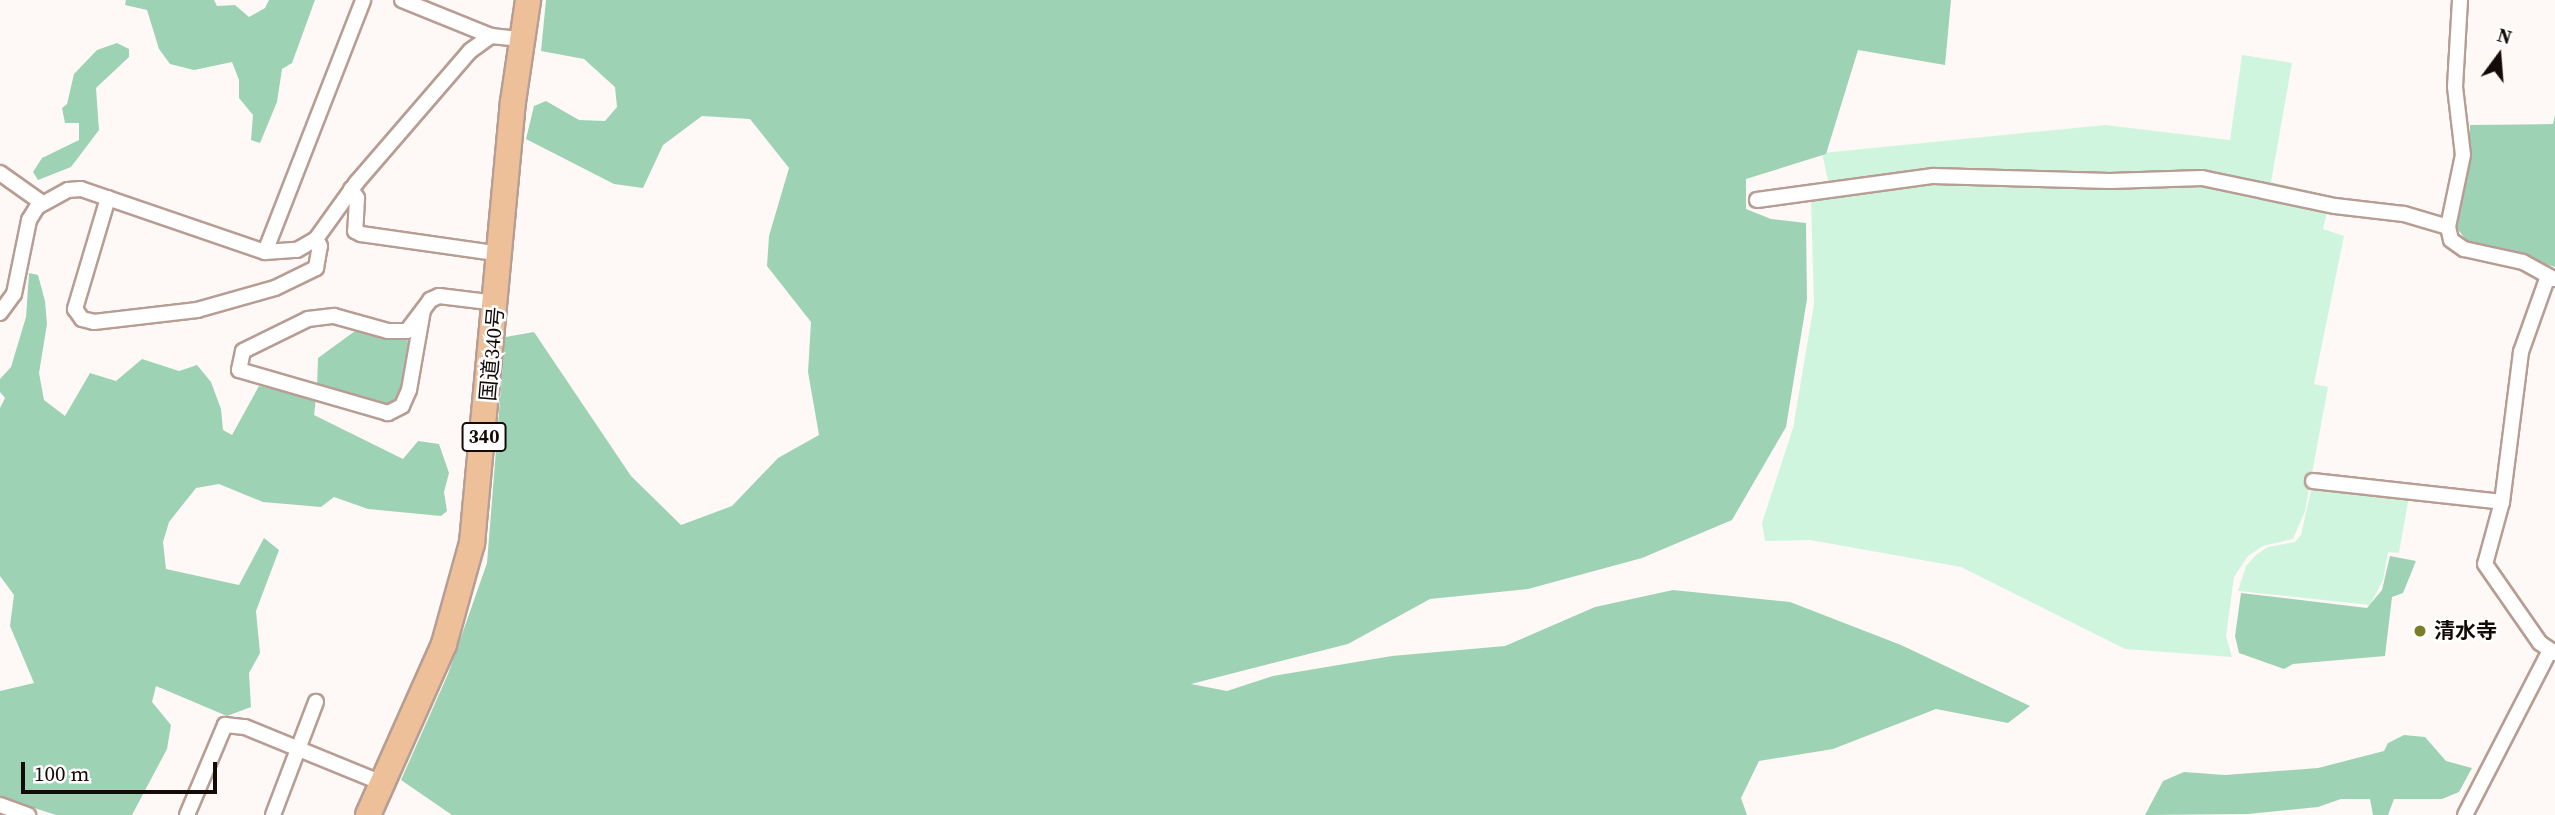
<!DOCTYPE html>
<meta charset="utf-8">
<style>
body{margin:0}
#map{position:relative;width:2555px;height:815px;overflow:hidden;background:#fef9f6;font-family:"Source Serif 4","Noto Sans JP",serif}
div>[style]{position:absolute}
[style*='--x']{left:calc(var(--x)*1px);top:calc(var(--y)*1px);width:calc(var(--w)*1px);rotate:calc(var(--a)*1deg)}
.green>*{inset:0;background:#cff5df}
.forest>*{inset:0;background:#9ed2b5}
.roads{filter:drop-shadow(2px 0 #b79d93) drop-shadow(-2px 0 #b79d93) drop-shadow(0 2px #b79d93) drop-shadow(0 -2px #b79d93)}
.minor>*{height:14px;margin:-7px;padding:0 7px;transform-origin:7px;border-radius:7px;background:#fff}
.trunk>*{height:24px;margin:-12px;padding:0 12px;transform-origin:12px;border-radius:12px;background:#eec09a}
.dots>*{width:19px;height:19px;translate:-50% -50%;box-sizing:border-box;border:4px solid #fff;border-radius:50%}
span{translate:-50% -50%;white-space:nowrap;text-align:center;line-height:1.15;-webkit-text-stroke:5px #fff;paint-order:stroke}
.shield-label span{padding:2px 5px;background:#fff;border:2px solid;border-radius:5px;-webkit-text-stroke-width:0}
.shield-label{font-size:19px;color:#140b08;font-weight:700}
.street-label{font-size:21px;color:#140b08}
.poi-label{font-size:21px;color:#140b08;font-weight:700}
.left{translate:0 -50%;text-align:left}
.north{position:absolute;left:2464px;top:21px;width:70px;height:70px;-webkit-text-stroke:5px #fff;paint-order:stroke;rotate:16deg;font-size:19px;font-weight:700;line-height:28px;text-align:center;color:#140b08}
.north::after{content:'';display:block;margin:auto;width:24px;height:32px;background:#140b08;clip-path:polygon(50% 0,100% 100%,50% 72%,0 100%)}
.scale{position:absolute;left:21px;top:762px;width:196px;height:32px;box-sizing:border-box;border:4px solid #140b08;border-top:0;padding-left:9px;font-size:21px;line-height:24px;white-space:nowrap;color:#140b08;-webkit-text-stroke:5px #fff;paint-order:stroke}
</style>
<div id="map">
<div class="green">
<div style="clip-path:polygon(2242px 55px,2292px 63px,2271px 182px,2331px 196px,2323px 229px,2344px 236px,2314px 384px,2328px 387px,2305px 511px,2293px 539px,2263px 546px,2248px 556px,2234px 577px,2226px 636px,2232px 657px,2125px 649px,1961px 567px,1810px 540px,1765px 541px,1762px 523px,1793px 428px,1814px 304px,1811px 202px,1832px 199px,1822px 153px,2105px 125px,2230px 140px)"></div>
<div style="clip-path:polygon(2313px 481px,2410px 491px,2399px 553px,2388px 552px,2383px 580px,2370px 605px,2238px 591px,2246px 566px,2256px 555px,2268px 547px,2295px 542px,2301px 535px)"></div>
</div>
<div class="forest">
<div style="clip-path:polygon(126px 0,214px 0,217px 6px,235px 5px,249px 17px,265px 8px,269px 0,315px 0,292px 63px,282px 69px,277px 102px,260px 143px,251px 140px,253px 115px,239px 98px,239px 80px,232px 62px,194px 70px,170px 64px,159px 49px,147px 10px,125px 5px)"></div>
<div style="clip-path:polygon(546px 0,1951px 0,1945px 65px,1858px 50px,1826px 154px,1746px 179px,1746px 209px,1771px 219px,1806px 223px,1807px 299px,1786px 427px,1732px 520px,1642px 558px,1528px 589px,1430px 599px,1348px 644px,1191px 684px,1227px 691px,1273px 676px,1392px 656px,1505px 646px,1595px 607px,1673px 590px,1790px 602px,1901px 645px,2030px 706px,2008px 723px,1936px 709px,1833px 749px,1759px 761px,1741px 798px,1747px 815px,452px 815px,401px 780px,448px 674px,487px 563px,505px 337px,534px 332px,631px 476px,681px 525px,732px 506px,778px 458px,819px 435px,808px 372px,811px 322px,767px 266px,769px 236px,789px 168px,750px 119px,702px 116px,663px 145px,643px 188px,614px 184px,526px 139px,534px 106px,546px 101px,579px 120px,605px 121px,617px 107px,615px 87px,584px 59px,541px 51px)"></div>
<div style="clip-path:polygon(117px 43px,129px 49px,129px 57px,96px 88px,99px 130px,71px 167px,38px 180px,33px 172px,42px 158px,79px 140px,79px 123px,65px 123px,62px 108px,67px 104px,74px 74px,97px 50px)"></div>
<div style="clip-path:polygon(2555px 115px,2555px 267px,2466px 240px,2456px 227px,2470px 157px,2470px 125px,2553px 124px)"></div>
<div style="clip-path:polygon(29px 273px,38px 275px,45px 301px,47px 324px,39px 373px,44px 400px,65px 416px,90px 373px,116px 381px,142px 359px,179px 371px,197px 365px,211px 382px,221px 409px,223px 430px,232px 435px,259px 386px,316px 399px,314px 415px,403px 459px,418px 441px,439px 444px,449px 473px,444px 492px,447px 511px,441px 516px,368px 509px,334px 497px,321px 507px,263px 502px,219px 484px,196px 488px,169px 522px,163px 542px,166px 569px,239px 585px,264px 538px,279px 550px,256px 611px,260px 653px,249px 673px,251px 707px,227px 716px,156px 686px,152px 702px,171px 725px,167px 749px,132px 815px,56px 815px,0 797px,0 691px,34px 683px,10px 626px,14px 595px,0 576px,0 408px,5px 398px,0 392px,0 379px,11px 367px,26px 317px)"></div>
<div style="clip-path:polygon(355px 331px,407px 340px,411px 344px,403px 390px,395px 404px,383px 406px,317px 387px,318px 358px)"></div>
<div style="clip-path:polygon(2390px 556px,2416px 561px,2403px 593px,2392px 597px,2385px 656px,2293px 664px,2284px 669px,2239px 653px,2235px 636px,2241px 593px,2367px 608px,2382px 590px)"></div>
<div style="clip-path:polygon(2404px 735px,2425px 737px,2446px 761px,2472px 768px,2459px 792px,2442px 799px,2394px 799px,2388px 815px,2373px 815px,2370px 799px,2341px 799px,2318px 807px,2248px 814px,2145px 815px,2163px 781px,2184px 772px,2225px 775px,2318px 768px,2384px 751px,2388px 743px)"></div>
</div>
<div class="roads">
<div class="minor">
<div style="--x:402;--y:0;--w:96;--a:22"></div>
<div style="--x:491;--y:36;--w:30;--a:6"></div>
<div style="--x:2460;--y:0;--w:87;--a:93.3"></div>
<div style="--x:2455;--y:87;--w:68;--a:83.3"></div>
<div style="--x:2463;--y:155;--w:74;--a:101.8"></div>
<div style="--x:2448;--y:227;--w:13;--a:77"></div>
<div style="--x:2451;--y:240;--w:16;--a:35"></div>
<div style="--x:2464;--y:249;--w:60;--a:12.4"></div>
<div style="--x:2523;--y:262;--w:35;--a:29"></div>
<div style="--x:0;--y:173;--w:50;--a:35.3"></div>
<div style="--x:351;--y:189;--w:11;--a:56"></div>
<div style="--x:357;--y:198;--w:33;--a:93"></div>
<div style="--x:355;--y:231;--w:7;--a:27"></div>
<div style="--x:361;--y:234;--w:141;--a:8.1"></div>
<div style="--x:108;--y:198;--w:116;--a:106.6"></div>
<div style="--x:75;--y:309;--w:12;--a:55"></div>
<div style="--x:82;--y:319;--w:12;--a:14"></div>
<div style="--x:94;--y:322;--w:104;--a:-6.6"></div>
<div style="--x:197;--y:310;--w:81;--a:-15.8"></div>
<div style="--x:275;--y:288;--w:46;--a:-26"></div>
<div style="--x:316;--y:268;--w:22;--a:-80"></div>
<div style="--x:320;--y:246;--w:8;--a:-120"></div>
<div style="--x:1757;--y:200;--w:178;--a:-7.8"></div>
<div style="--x:1933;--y:176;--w:177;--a:1.6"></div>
<div style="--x:2110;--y:181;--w:92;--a:-1.9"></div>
<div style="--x:2202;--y:178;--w:136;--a:11.9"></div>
<div style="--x:2335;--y:206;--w:69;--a:6.6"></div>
<div style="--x:2404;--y:214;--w:46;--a:16.5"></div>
<div style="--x:265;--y:252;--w:270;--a:-68.7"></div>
<div style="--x:2548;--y:276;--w:81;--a:109.6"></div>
<div style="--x:2521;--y:352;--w:151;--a:97.2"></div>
<div style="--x:2502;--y:502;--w:64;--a:105.3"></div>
<div style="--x:2485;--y:564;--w:96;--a:55.2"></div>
<div style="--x:2540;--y:643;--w:18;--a:34"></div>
<div style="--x:423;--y:310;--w:81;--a:99.9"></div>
<div style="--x:409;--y:390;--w:17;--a:114"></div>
<div style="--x:402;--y:406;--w:16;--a:153"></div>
<div style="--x:388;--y:413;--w:155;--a:-163.9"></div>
<div style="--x:239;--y:370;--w:19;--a:-78"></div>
<div style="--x:243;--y:351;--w:72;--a:-26.2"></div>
<div style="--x:308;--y:319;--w:26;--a:-7"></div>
<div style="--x:334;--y:316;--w:56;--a:15.5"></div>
<div style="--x:388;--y:331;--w:19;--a:0"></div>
<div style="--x:407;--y:331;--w:39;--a:-53"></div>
<div style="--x:430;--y:300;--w:10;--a:-24"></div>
<div style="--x:439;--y:296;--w:58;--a:6.9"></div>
<div style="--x:0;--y:313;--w:24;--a:-54"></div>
<div style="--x:14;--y:294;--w:76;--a:-78.5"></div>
<div style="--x:29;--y:220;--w:15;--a:-58"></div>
<div style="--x:37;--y:207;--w:35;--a:-29"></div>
<div style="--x:68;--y:190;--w:13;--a:-4"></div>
<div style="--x:81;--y:189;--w:194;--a:18.9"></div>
<div style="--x:265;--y:252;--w:32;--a:-4"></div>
<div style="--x:297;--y:250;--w:22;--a:-30"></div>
<div style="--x:316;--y:239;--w:70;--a:-54.3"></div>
<div style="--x:357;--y:182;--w:173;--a:-49.2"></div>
<div style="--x:470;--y:51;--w:26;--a:-36"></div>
<div style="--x:2313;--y:481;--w:190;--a:6.3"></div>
<div style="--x:0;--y:805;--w:30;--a:20"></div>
<div style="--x:187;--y:815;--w:98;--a:-67.1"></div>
<div style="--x:225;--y:725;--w:20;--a:6"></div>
<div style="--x:245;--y:727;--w:148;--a:22.2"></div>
<div style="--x:273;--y:815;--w:121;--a:-69.2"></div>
<div style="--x:2465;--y:815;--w:183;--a:-62.7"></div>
</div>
<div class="trunk">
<div style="--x:368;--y:815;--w:187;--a:-66"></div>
<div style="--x:444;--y:644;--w:105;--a:-74.5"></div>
<div style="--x:472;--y:543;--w:443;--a:-84.7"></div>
<div style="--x:513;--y:102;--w:103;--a:-81.6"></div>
</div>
</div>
<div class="dots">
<div style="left:2420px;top:631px;background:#7c7e27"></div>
</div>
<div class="shield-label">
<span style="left:484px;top:437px">340</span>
</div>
<div class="street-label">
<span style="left:492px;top:354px;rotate:-85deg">国道340号</span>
</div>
<div class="poi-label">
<span class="left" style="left:2434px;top:631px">清水寺</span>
</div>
<div class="north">N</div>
<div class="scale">100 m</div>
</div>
